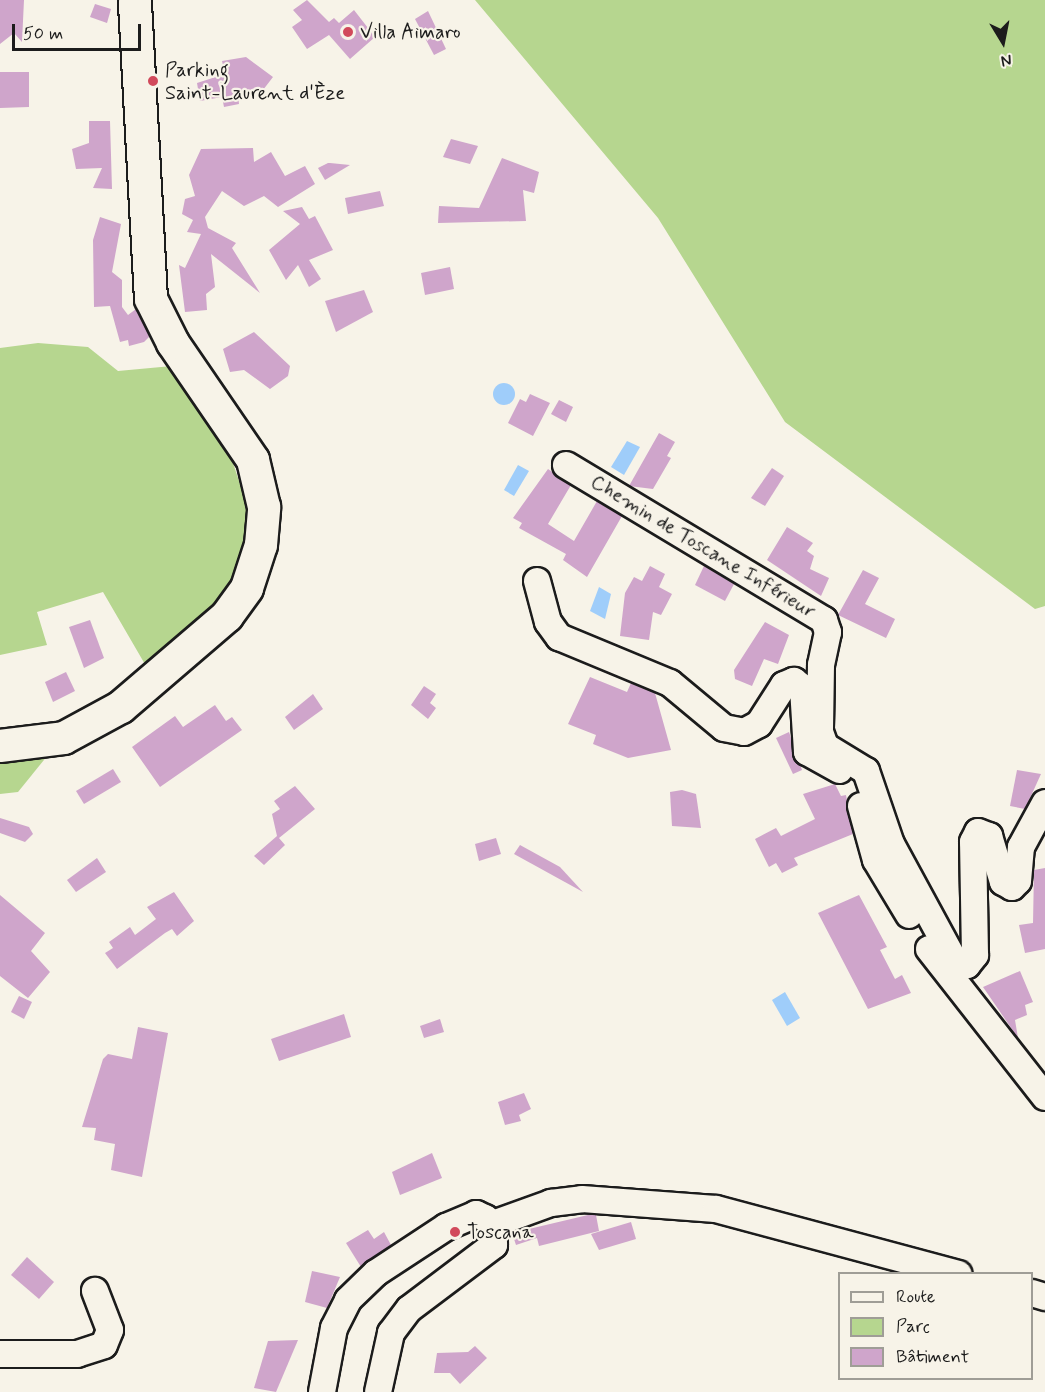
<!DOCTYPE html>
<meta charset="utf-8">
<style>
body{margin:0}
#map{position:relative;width:1045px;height:1392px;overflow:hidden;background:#f7f3e8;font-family:Mynerve,sans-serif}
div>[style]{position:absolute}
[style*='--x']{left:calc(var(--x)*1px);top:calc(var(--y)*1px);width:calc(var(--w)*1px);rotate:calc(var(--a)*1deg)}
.green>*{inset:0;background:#b6d68f}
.water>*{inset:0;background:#9fcdfa}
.round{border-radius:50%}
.building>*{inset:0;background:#cfa5cb}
.roads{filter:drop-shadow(2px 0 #1c1c1c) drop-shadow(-2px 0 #1c1c1c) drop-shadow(0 2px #1c1c1c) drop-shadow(0 -2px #1c1c1c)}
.minor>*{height:26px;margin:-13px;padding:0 13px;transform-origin:13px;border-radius:13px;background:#f7f3e8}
.major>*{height:32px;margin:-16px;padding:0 16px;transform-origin:16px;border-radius:16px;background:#f7f3e8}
.dots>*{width:16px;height:16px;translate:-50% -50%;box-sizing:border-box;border:3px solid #f7f3e8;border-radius:50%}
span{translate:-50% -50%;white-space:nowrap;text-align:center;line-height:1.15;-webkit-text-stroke:4.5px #f7f3e8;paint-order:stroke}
.poi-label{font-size:20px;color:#1c1c1c}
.left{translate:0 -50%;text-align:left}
.street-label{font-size:20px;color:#1c1c1c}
.legend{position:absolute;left:838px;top:1272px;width:195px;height:108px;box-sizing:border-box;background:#f7f3e8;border:2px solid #9f9d96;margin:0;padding:8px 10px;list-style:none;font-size:18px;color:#1c1c1c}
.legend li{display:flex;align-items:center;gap:12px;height:30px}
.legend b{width:30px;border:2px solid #9f9d96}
.north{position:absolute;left:973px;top:12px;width:60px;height:60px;-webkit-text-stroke:4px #f7f3e8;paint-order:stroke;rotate:170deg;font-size:16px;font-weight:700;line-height:24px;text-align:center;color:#1c1c1c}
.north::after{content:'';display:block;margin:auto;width:21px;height:27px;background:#1c1c1c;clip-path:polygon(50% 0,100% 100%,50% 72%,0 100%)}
.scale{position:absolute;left:12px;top:24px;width:129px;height:27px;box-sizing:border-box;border:3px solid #1c1c1c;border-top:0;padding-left:8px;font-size:18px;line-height:21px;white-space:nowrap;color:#1c1c1c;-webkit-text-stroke:4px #f7f3e8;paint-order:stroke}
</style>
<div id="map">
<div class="green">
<div style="clip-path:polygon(475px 0,1045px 0,1045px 606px,1035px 609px,785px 422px,658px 218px)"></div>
<div style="clip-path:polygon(38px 343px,88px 347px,118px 371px,172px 366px,229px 451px,248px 508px,246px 544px,219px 607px,146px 666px,103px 592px,37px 612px,47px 645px,0 655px,0 348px)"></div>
<div style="clip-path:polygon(48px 755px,18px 792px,0 794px,0 760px)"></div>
</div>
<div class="water">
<div class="round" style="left:493px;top:383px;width:22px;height:22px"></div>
<div style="clip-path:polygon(627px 441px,640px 447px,624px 475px,611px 467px)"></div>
<div style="clip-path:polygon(518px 465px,529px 471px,514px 496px,504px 490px)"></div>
<div style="clip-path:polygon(599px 587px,611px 594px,605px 619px,590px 611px)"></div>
<div style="clip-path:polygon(785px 992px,800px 1018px,787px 1026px,772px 1000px)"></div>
</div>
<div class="building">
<div style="clip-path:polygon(0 0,24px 0,22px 42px,14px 33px,0 44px)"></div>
<div style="clip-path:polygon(307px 0,329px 22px,334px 18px,339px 23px,354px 10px,375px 37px,350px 59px,329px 35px,307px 49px,292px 27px,302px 20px,293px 10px)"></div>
<div style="clip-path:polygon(95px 4px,111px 9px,107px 23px,90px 17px)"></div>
<div style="clip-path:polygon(428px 11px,446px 49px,434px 55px,415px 19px)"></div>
<div style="clip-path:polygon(246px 57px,273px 77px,263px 90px,238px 95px,239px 104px,224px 107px,222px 97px,200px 101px,197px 83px,225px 74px,222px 61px)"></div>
<div style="clip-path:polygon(0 72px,29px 72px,29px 107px,0 108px)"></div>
<div style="clip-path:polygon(89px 121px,110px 121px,112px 189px,93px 188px,102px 168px,76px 169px,72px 149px,89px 143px)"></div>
<div style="clip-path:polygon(451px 139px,478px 146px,470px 164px,443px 157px)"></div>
<div style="clip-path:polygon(253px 148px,254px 162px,271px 152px,285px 176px,305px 166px,315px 184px,278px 207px,264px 196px,244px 206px,222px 191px,205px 217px,208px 228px,236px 243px,232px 248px,260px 293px,211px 254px,215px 287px,206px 294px,207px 310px,185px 312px,179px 265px,185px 268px,201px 234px,187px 232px,193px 220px,182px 214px,185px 199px,195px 196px,189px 175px,201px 149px)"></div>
<div style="clip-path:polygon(502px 158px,539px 172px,534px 193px,523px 190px,526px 221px,438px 223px,439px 206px,479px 208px)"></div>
<div style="clip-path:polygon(328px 163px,330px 163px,350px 165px,325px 180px,318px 168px)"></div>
<div style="clip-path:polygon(380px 191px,384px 206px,348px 214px,345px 198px)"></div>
<div style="clip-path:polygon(302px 207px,309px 219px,315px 216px,333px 250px,309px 260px,321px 279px,309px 287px,298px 265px,286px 280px,269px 250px,300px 224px,283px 211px)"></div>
<div style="clip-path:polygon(100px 217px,121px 224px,112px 272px,122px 280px,122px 307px,128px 315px,136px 309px,150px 336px,144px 342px,129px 346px,128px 340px,120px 342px,110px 306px,94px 307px,93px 240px)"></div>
<div style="clip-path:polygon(450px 267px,454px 289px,425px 295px,421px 273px)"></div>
<div style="clip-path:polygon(364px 290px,373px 312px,336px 332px,325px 301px)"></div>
<div style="clip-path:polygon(254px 332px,290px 366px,288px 376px,270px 389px,244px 370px,230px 372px,223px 349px)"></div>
<div style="clip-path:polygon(530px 394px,550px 403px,533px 436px,508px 423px,520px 399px,526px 402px)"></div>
<div style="clip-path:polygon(559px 400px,573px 407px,566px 422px,551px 414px)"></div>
<div style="clip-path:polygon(659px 433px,675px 442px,667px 456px,671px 458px,653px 489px,629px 486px)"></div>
<div style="clip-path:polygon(772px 468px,784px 476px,765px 506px,751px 498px)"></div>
<div style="clip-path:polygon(548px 469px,571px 485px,548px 524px,574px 541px,597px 501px,622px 516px,587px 577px,563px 560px,566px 554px,519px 528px,522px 523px,513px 518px)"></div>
<div style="clip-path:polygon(787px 527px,813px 543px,807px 551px,814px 556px,810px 569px,829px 578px,821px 596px,767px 560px)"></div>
<div style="clip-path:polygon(650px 566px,665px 574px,659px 587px,672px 594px,661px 615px,653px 612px,649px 640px,620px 636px,625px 593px,634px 577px,642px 581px)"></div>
<div style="clip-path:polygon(704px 566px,734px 584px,725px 601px,695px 585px)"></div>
<div style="clip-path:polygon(863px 570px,879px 578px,865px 604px,895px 619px,886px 638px,838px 615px)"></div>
<div style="clip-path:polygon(90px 620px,104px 658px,84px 668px,69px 627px)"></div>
<div style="clip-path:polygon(765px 622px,789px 635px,778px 664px,764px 659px,752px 686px,735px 679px,734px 670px)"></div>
<div style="clip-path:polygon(66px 672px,75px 691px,53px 702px,45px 682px)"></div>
<div style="clip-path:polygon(590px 677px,627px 692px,631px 683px,655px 693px,671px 750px,628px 758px,593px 744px,596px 735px,568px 724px)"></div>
<div style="clip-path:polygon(424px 686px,436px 694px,430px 703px,436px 708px,428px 719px,411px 705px)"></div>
<div style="clip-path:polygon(313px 694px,323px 709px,294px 730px,285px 717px)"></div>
<div style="clip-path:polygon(215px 705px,226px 721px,232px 717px,242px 730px,160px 787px,132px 747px,175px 716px,183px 727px)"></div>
<div style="clip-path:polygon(789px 732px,802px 770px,793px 774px,776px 738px)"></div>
<div style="clip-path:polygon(113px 769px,121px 782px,84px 804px,76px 791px)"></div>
<div style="clip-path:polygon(1017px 770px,1041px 774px,1025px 809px,1010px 806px)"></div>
<div style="clip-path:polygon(835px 784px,841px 796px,846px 795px,853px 834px,794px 858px,798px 865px,782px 873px,776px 863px,769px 867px,755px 839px,776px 828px,781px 836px,815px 819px,803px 794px)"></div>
<div style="clip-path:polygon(295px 786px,315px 809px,279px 838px,285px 845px,264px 865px,254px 856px,277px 836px,272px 814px,280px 809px,274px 801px)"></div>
<div style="clip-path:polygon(682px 790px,696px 794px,701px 828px,672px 826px,670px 792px)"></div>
<div style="clip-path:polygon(0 818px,29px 827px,33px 834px,25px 842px,0 833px)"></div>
<div style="clip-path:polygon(496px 838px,501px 854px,479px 861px,475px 844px)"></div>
<div style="clip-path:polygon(520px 845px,560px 867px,583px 892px,514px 854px)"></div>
<div style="clip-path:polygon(97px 858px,106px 872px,76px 892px,67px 880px)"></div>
<div style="clip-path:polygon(1045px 868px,1045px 949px,1025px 953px,1019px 925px,1033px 923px,1034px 870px)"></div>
<div style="clip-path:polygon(174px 892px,194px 921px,177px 936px,172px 929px,165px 933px,117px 969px,105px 953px,113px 948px,109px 942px,130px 927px,135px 935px,156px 919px,147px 907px)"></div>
<div style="clip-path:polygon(0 895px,45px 933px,31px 951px,50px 972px,28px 998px,0 976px)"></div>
<div style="clip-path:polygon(859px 895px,887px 947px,880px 950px,895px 979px,902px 975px,911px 993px,868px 1009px,818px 913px)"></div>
<div style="clip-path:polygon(1020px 971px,1033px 1002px,1025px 1005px,1027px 1015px,1015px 1020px,1018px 1038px,983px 987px)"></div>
<div style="clip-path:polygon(19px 996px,32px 1002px,24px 1019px,11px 1012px)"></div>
<div style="clip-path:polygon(344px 1014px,351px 1037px,279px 1061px,271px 1039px)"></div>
<div style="clip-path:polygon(440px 1019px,444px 1032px,424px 1038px,420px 1026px)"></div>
<div style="clip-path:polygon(138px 1027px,168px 1033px,142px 1177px,111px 1170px,115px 1144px,94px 1140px,96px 1128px,82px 1127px,103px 1059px,108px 1054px,132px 1059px)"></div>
<div style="clip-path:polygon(524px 1093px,531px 1109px,519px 1115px,521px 1121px,505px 1125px,498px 1102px)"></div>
<div style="clip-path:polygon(432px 1153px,442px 1178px,400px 1195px,392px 1172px)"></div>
<div style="clip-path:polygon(588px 1215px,596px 1215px,599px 1231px,539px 1246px,537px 1238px,516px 1245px,512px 1233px)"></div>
<div style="clip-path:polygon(631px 1222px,636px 1239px,599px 1250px,591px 1234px)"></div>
<div style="clip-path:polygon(368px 1230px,374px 1239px,384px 1232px,391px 1245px,361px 1267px,346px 1243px)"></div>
<div style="clip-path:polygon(27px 1257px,54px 1282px,39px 1299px,11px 1275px)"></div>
<div style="clip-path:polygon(312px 1271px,340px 1277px,327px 1308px,305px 1302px)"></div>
<div style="clip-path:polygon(298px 1340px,276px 1392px,254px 1388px,268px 1341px)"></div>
<div style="clip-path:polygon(475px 1346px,487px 1358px,460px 1384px,450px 1373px,434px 1373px,437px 1353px,468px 1352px)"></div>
</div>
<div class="roads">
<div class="minor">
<div style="--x:566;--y:465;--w:301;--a:31"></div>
<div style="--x:824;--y:620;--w:13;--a:72"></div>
<div style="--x:828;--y:632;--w:34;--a:102"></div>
<div style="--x:821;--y:665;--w:67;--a:90.9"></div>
<div style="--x:820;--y:732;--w:15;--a:70"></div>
<div style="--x:825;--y:746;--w:48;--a:31.4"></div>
<div style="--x:866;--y:771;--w:77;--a:71.1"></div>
<div style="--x:891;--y:844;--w:132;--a:61.5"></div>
<div style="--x:954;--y:960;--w:14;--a:21"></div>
<div style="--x:967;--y:965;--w:13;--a:-51"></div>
<div style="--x:975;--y:955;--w:113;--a:-91"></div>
<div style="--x:973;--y:842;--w:11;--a:-63"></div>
<div style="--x:978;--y:832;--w:12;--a:20"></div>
<div style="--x:989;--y:836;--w:48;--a:73.1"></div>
<div style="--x:1003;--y:882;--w:10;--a:29"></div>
<div style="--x:1012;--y:887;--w:8;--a:-45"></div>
<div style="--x:1018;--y:881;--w:34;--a:-85"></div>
<div style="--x:1021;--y:847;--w:50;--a:-61.4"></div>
<div style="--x:537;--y:581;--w:42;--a:75"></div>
<div style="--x:548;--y:622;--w:19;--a:54"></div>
<div style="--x:559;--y:637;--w:120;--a:22.5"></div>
<div style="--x:670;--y:683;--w:70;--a:39.8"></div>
<div style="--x:724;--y:728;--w:20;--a:11"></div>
<div style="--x:744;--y:732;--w:17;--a:-28"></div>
<div style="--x:759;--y:724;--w:46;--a:-57.3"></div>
<div style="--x:784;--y:685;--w:11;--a:-22"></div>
<div style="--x:794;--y:681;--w:11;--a:38"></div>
<div style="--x:803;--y:688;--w:64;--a:86.4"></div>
<div style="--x:807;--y:752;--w:37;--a:29"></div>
<div style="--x:861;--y:806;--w:56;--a:74.5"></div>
<div style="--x:876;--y:860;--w:64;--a:59"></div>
<div style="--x:929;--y:949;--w:188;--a:51.9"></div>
<div style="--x:493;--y:1224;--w:62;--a:-19.9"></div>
<div style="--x:551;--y:1203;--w:31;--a:-7"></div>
<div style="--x:582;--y:1199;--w:134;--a:4.3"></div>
<div style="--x:716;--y:1209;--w:251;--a:15"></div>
<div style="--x:1032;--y:1293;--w:14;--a:17"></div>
<div style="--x:0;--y:1354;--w:77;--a:0"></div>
<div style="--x:77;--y:1354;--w:28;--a:-18"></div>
<div style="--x:104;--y:1345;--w:16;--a:-68"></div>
<div style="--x:110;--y:1330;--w:42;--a:-111"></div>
<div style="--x:322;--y:1392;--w:65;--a:-79.4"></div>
<div style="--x:334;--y:1328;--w:31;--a:-63"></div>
<div style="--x:348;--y:1300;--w:39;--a:-44"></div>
<div style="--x:376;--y:1273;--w:84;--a:-33.3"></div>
<div style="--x:446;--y:1227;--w:33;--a:-23"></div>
<div style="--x:476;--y:1214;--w:10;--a:24"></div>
<div style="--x:485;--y:1218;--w:10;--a:37"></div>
<div style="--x:493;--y:1224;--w:21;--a:87"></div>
<div style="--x:494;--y:1245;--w:106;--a:143"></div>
<div style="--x:409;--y:1309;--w:30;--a:127"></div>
<div style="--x:391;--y:1333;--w:60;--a:102.4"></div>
</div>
<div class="major">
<div style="--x:0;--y:746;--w:64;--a:-7.1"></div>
<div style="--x:64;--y:738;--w:65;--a:-28.5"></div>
<div style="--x:121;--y:707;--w:140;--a:-40.6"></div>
<div style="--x:227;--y:616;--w:34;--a:-54"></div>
<div style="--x:247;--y:588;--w:45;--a:-72"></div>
<div style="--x:261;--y:545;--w:38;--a:-85"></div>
<div style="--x:264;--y:507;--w:48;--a:-103.2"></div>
<div style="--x:253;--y:460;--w:142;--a:-124.4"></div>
<div style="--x:173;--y:343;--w:49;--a:-116.6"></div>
<div style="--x:151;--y:299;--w:299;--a:-93.1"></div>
</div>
</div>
<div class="dots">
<div style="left:348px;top:32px;background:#d1495b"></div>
<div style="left:153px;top:81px;background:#d1495b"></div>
<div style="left:455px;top:1232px;background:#d1495b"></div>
</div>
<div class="poi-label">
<span class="left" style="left:360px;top:32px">Villa Aimaro</span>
<span class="left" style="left:165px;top:82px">Parking<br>Saint-Laurent d'Èze</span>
<span class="left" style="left:467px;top:1232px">Toscana</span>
</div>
<div class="street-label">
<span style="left:703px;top:547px;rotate:31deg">Chemin de Toscane Inférieur</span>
</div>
<ul class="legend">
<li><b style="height:8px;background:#f7f3e8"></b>Route</li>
<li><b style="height:16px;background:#b6d68f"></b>Parc</li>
<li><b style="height:16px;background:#cfa5cb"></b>Bâtiment</li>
</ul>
<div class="north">N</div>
<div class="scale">50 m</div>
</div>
